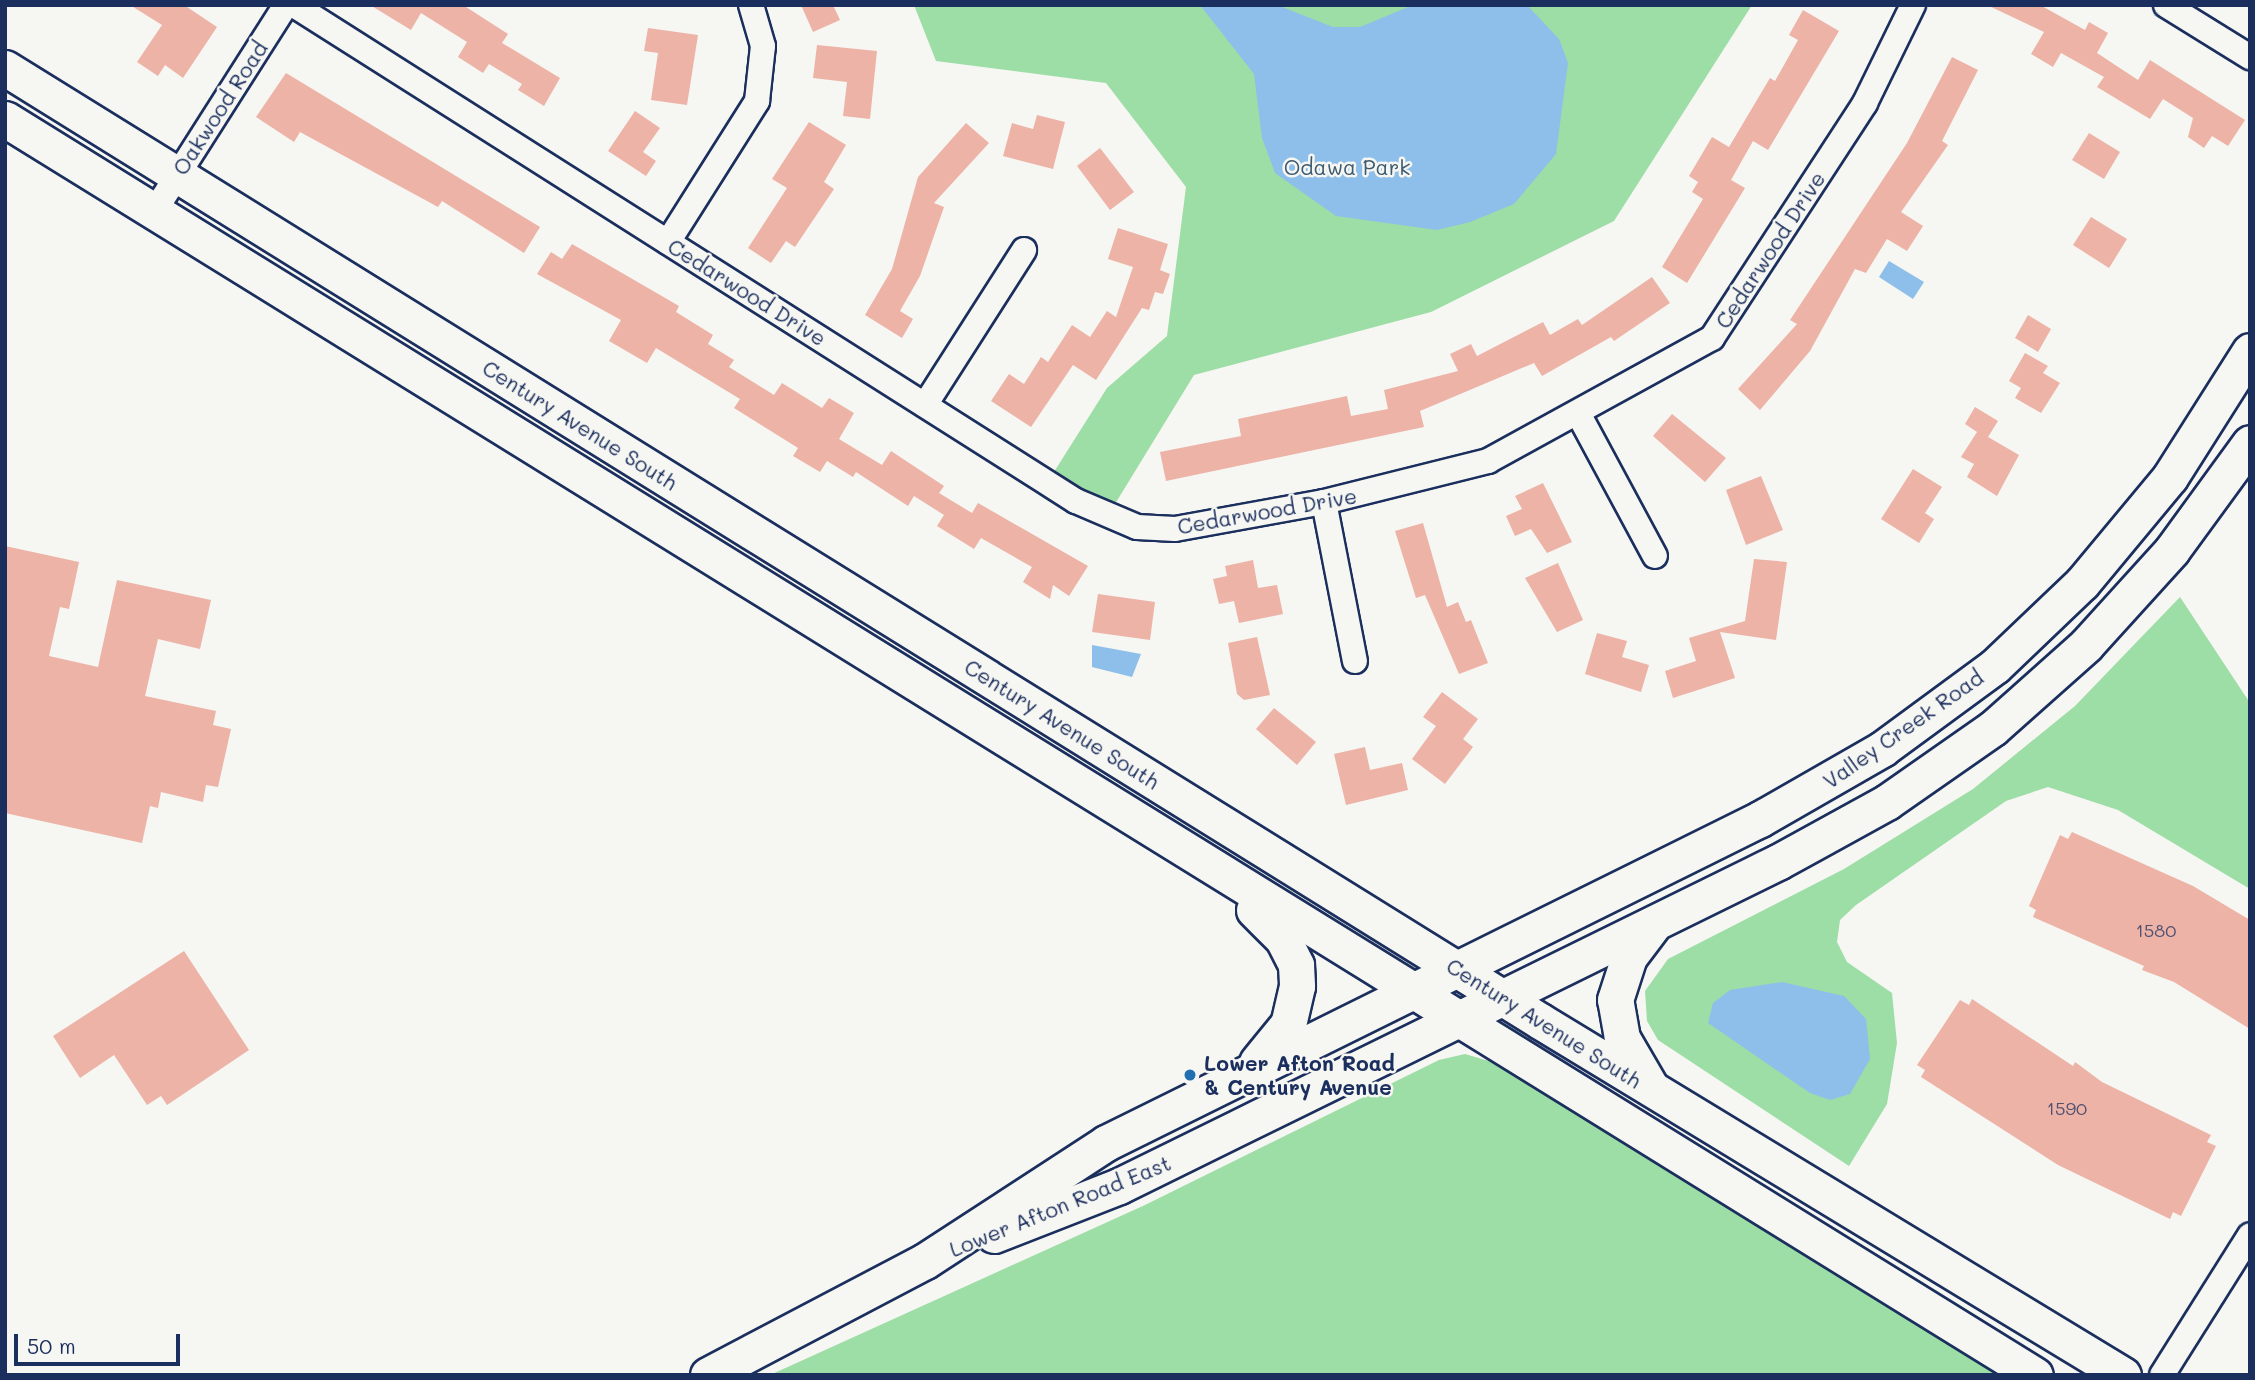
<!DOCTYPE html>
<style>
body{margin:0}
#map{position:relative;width:2255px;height:1380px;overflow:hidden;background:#f6f6f2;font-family:Mali,sans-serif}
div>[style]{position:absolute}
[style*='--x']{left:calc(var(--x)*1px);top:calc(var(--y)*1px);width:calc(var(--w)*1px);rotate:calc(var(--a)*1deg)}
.green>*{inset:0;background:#9ddda6}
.water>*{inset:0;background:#8ebfea}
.building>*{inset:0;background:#edb3a7}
.roads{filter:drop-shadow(2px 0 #1b2f5e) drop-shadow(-2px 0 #1b2f5e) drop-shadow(0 2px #1b2f5e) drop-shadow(0 -2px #1b2f5e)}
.street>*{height:24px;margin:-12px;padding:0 12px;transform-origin:12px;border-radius:12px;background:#f6f6f2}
.secondary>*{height:35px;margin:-17.5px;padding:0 17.5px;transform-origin:17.5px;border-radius:17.5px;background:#f6f6f2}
.dots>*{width:19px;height:19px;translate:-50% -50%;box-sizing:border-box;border:4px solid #f6f6f2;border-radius:50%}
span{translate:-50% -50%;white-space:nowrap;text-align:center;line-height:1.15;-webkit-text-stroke:5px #f6f6f2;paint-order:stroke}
.number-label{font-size:18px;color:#505070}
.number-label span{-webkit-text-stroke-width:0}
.street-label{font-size:21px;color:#1b2f5e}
.park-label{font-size:21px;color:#3c5a70}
.poi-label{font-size:21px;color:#1b2f5e;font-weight:700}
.left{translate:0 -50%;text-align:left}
.frame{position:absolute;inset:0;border:7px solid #1b2f5e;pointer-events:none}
.scale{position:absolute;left:14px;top:1334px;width:166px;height:32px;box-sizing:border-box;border:4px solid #1b2f5e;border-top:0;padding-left:9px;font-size:21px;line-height:24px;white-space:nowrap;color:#1b2f5e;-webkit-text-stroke:5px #f6f6f2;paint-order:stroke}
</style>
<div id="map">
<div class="green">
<div style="clip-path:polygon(914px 5px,1752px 5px,1614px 221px,1431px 312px,1194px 375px,1107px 517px,1047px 483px,1107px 388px,1167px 336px,1186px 187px,1106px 83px,936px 61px)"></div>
<div style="clip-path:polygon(2180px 597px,2250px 703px,2250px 889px,2118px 810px,2048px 787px,2006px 801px,1856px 905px,1840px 920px,1837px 942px,1847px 962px,1892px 993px,1897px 1043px,1887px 1104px,1849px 1166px,1658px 1040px,1647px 1021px,1645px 991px,1668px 959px,1844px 869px,1973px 789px,2075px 706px)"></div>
<div style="clip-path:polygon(1465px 1054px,1499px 1064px,2008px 1375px,770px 1375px,1145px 1205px,1439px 1060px)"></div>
</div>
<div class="water">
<div style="clip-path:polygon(1200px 5px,1277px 5px,1333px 27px,1360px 27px,1413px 5px,1527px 5px,1559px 39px,1568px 63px,1556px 154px,1514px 204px,1470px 222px,1437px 230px,1336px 216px,1275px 173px,1262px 138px,1254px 74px)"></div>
<div style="clip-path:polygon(1889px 261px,1924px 282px,1913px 299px,1879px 277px)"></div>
<div style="clip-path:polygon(1092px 645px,1141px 654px,1132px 677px,1092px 667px)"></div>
<div style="clip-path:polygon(1782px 982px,1844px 996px,1866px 1019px,1870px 1059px,1850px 1094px,1830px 1100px,1810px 1093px,1708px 1023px,1713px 1003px,1730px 990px)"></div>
</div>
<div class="building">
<div style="clip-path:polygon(130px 5px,184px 5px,217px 27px,183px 78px,165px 65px,158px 76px,137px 62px,162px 25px)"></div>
<div style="clip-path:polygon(370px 5px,463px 5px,508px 34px,502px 43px,560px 78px,544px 106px,518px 90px,522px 84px,489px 64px,483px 73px,458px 57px,467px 42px,421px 13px,411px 30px)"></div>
<div style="clip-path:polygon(801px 5px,833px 5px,840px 20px,813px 32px)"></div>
<div style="clip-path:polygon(1987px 5px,2040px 5px,2085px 30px,2089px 22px,2108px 33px,2097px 53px,2138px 80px,2150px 60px,2245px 120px,2228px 146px,2212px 136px,2204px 148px,2188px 137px,2193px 118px,2163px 99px,2150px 119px,2097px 87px,2104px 77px,2061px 53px,2053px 67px,2031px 54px,2044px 32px)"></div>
<div style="clip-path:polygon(1803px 10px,1839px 31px,1768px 150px,1753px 141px,1731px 180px,1745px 188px,1687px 283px,1662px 267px,1703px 199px,1692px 192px,1698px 182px,1689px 176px,1712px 137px,1729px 147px,1770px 78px,1775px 81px,1798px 40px,1789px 35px)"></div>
<div style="clip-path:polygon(648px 28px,698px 35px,687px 105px,651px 100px,658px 53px,644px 51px)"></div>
<div style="clip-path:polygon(817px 45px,877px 51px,870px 119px,843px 116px,847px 82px,813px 78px)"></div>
<div style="clip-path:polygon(1952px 57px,1978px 70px,1942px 141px,1948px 145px,1901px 212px,1923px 226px,1907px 251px,1887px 239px,1866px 273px,1855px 269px,1810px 351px,1760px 410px,1738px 389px,1797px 324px,1790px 320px,1907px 143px)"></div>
<div style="clip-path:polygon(286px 73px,540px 227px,524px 253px,442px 201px,438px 207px,300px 132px,294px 142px,256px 117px)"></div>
<div style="clip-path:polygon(635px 111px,660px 128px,643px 152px,656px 161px,646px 176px,608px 151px)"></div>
<div style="clip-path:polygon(1037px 115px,1065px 122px,1053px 169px,1003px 156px,1012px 123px,1033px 129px)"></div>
<div style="clip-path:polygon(809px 122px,846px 145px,824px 182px,834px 189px,795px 247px,786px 241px,771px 263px,748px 248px,787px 188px,772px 179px)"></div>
<div style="clip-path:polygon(966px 123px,989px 143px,934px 203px,944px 207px,920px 276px,900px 311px,913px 319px,902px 338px,865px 315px,892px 269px,918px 177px)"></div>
<div style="clip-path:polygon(2089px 133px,2120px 152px,2104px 179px,2072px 160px)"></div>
<div style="clip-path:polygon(1100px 148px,1134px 192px,1110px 210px,1077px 166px)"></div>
<div style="clip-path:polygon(2091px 217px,2127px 239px,2109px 268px,2073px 245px)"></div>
<div style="clip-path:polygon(1118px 228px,1168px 244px,1160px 270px,1170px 274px,1163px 294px,1155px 292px,1149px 310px,1142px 308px,1096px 380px,1073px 365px,1031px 427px,991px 401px,1009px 374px,1024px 384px,1041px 357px,1048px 362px,1072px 325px,1090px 337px,1107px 311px,1116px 317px,1133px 267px,1108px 259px)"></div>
<div style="clip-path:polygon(572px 244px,679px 306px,676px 312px,713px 335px,708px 344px,734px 360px,729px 367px,774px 395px,782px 383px,822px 408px,829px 398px,854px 413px,839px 439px,882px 465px,891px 451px,944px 486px,939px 493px,972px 513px,978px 503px,1088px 566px,1069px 596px,1053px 585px,1050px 599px,1023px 582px,1032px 567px,981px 538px,974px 549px,937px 526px,944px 515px,914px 496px,908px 506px,856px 472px,853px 477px,827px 461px,820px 472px,793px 456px,798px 448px,734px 408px,740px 399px,656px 348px,647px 363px,609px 341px,621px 320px,537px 274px,551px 252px,562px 259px)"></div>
<div style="clip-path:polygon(1652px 277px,1670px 303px,1614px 341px,1611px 337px,1542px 376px,1534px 363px,1420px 411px,1424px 427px,1166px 481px,1160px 452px,1241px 436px,1238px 419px,1347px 396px,1351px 416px,1388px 409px,1384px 390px,1458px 371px,1450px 354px,1471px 344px,1477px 356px,1543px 322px,1550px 335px,1578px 319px,1582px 325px)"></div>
<div style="clip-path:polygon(2028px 315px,2051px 329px,2038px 352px,2015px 338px)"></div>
<div style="clip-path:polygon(2025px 353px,2048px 366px,2043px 373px,2060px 383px,2041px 413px,2015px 398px,2021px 388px,2009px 381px)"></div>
<div style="clip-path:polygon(1975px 407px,1998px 421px,1988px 437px,2019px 455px,1997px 496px,1967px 477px,1974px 464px,1961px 457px,1977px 432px,1965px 424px)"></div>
<div style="clip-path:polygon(1672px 414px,1726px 458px,1705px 482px,1653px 436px)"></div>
<div style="clip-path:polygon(1913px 469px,1942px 487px,1925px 513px,1934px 519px,1919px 543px,1881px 519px)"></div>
<div style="clip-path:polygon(1761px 476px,1783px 530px,1746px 545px,1726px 490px)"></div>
<div style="clip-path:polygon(1543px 483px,1572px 542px,1547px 553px,1531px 529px,1515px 536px,1506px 516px,1522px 509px,1515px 496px)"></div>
<div style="clip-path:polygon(1423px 523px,1447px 607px,1458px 602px,1466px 622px,1471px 620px,1488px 663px,1459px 674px,1425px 595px,1416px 598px,1395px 531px)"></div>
<div style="clip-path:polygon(5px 546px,79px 562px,69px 609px,60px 607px,49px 656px,98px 667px,117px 580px,211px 600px,200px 649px,158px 639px,145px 696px,216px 711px,213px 725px,231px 729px,218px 787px,206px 785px,203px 802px,161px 792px,158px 808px,150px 806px,142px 843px,5px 813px)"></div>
<div style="clip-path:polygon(1754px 559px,1787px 562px,1776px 640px,1720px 632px,1735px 678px,1673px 698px,1665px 671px,1696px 661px,1689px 638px,1745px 621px)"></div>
<div style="clip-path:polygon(1253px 560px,1258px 588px,1277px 585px,1283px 614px,1239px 623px,1234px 601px,1219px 604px,1213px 579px,1227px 576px,1225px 566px)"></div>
<div style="clip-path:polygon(1558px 563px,1583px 620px,1557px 632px,1525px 578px)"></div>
<div style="clip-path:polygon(1098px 594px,1155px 602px,1150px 640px,1092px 632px)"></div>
<div style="clip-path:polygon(1597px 633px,1627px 641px,1622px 657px,1649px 665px,1641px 692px,1585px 674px)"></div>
<div style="clip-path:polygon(1257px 637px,1270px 695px,1244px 700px,1237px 694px,1228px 643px)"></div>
<div style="clip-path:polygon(1442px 692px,1478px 719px,1463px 739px,1473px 747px,1445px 784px,1412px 759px,1436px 726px,1423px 717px)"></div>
<div style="clip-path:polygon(1274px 708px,1316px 742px,1297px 765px,1256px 729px)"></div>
<div style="clip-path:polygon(1365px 747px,1370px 770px,1402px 763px,1408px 790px,1346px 805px,1334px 754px)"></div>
<div style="clip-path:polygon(2072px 832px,2193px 886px,2250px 920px,2250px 1029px,2174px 982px,2142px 970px,2144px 966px,2033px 917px,2036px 910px,2029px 906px,2060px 835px,2068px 839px)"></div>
<div style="clip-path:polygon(184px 951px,249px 1050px,167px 1105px,161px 1096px,147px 1105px,114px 1055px,80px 1078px,53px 1036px)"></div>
<div style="clip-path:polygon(1972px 999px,2073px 1066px,2075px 1062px,2102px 1082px,2211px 1135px,2207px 1142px,2216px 1146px,2181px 1216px,2173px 1212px,2170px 1219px,2058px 1165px,1921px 1077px,1925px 1070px,1917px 1065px,1943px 1026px,1960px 1000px,1969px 1005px)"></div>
</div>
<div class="roads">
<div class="street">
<div style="--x:294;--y:5;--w:926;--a:32.39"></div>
<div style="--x:1076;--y:501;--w:66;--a:23.1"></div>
<div style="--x:1137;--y:527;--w:38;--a:3"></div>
<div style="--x:1175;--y:529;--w:151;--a:-10.3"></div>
<div style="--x:1324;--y:502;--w:169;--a:-14"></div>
<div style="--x:1488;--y:461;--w:256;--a:-28.8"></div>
<div style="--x:1712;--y:338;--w:280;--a:-56.9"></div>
<div style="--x:1865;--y:103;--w:109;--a:-63.9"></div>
<div style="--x:2166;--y:5;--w:99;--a:31.8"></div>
<div style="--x:154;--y:212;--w:246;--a:-57.5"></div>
<div style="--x:668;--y:242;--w:167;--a:-57.7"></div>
<div style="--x:757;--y:101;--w:55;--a:-83.8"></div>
<div style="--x:763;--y:46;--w:43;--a:-106.3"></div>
<div style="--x:925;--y:405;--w:184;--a:-57.4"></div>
<div style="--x:1579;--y:415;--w:160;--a:61.7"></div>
<div style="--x:1324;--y:502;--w:162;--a:79"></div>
<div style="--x:2162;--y:1375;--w:165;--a:-57.8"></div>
</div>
<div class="secondary">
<div style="--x:5;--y:68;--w:1807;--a:31.83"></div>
<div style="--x:1540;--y:1021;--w:682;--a:31.27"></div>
<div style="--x:5;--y:119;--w:2387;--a:31.75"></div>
<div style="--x:1254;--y:910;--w:41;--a:45"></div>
<div style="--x:1283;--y:939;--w:29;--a:63"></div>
<div style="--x:1296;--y:965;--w:21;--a:87"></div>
<div style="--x:1297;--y:986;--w:39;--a:103"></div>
<div style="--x:1288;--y:1024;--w:49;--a:129.2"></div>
<div style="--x:1650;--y:1086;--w:56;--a:-120.3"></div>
<div style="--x:1622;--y:1038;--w:39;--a:-100"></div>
<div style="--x:1615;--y:1000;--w:45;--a:-72"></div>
<div style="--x:1629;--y:957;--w:38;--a:-53"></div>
<div style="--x:994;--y:1235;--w:134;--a:-21.4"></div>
<div style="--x:1119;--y:1186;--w:734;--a:-26.18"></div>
<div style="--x:1778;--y:862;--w:124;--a:-28.8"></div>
<div style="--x:1887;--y:802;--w:129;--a:-34.9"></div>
<div style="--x:1993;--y:728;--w:125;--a:-41.7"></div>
<div style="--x:2086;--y:645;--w:128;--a:-47.8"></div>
<div style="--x:2172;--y:550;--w:132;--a:-53.9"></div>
<div style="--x:708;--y:1375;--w:245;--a:-27.7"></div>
<div style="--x:925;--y:1261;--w:216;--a:-33.1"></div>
<div style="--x:1106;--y:1143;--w:730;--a:-26.35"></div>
<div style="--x:1760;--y:819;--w:141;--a:-29.8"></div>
<div style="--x:1882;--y:749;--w:140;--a:-36.3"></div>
<div style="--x:1995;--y:666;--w:120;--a:-43.7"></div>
<div style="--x:2082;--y:583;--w:138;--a:-50.3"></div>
<div style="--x:2170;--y:477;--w:149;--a:-57.6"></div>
</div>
</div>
<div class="dots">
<div style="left:1190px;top:1075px;background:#1f6fb2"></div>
</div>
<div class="number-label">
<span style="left:2156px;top:930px">1580</span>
<span style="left:2067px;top:1108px">1590</span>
</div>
<div class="street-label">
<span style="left:220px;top:108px;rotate:-57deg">Oakwood Road</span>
<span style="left:1770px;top:250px;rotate:-57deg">Cedarwood Drive</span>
<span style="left:747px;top:292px;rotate:32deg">Cedarwood Drive</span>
<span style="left:580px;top:425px;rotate:32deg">Century Avenue South</span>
<span style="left:1267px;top:511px;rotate:-10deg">Cedarwood Drive</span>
<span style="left:1062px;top:724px;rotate:32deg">Century Avenue South</span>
<span style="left:1903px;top:729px;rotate:-35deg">Valley Creek Road</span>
<span style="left:1544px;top:1023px;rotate:32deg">Century Avenue South</span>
<span style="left:1060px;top:1206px;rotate:-22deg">Lower Afton Road East</span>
</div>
<div class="park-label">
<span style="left:1347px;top:167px">Odawa Park</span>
</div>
<div class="poi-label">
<span class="left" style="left:1204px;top:1075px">Lower Afton Road<br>&amp; Century Avenue</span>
</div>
<div class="frame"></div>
<div class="scale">50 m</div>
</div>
